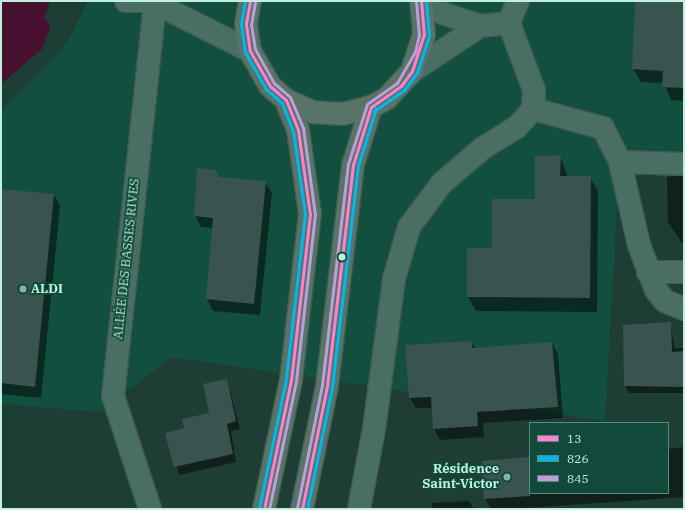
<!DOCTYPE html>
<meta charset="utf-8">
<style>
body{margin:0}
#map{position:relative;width:685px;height:510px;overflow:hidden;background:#1e3d35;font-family:"IBM Plex Serif",serif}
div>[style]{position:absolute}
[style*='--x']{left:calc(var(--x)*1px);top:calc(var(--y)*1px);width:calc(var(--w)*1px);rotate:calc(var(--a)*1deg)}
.built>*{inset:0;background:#134f3f}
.water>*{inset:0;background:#481030}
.shadow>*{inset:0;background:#0007}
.river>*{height:49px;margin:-24.5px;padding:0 24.5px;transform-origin:24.5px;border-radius:24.5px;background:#481030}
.building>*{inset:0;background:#39544f}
.roads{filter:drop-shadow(1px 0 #3f5951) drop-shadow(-1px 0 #3f5951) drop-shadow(0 1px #3f5951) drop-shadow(0 -1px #3f5951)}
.minor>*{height:22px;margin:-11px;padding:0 11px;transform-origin:11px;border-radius:11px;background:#496f65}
.major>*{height:22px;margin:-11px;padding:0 11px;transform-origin:11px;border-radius:11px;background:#577467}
.bus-1>*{height:3px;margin:-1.5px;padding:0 1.5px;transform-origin:1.5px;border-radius:1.5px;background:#ff80d0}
.bus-2>*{height:3px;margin:-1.5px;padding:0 1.5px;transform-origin:1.5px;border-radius:1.5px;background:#00b7ee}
.bus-3>*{height:3px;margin:-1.5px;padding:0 1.5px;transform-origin:1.5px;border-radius:1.5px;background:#bb9eda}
.dots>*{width:11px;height:11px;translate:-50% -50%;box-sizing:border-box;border:2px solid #114a3b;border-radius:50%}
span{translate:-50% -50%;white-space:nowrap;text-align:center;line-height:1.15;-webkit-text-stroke:3.5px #114a3b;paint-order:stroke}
.street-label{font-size:13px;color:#c1f0df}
.poi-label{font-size:13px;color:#c1f0df;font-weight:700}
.left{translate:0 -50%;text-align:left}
.right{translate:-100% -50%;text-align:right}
.frame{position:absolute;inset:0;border:2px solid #c1f0df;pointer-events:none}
.legend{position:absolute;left:529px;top:422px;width:140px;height:72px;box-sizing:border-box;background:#114a3b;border:1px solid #578c7d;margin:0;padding:5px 7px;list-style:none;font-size:12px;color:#c1f0df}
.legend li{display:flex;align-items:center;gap:8px;height:20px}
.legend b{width:20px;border:1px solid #578c7d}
</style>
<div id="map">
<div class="built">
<div style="clip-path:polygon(88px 1px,684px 1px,684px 170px,619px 172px,605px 421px,172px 357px,100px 412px,1px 404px,1px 111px,66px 45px)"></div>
</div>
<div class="water">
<div style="clip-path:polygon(1px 1px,11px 1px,46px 19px,50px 28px,42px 49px,1px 84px)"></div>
</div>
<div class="shadow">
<div style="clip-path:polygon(635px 1px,684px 1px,684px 101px,671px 100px,664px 83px,641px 82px,633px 69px)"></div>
<div style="clip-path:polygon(560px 156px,568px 177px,590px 177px,598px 191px,597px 312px,476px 311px,468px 297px,468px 249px,493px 249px,536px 200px)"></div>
<div style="clip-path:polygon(684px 175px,684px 243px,682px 243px,668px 222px,667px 177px)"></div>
<div style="clip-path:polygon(219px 179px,265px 182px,272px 193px,260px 315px,213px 311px,207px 299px,213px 228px,201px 227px,195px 215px)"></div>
<div style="clip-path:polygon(1px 190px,54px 195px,60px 206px,41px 398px,1px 394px)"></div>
<div style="clip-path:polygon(670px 323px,675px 348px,684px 348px,684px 393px,629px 393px,625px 385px)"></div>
<div style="clip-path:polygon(471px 342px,475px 348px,552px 343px,558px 354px,563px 418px,483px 423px,484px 437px,440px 440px,434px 429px,432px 408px,416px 408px,410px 398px)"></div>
<div style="clip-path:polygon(227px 380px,240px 429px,231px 431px,236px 462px,179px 475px,167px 433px,186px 428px,210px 414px)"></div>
<div style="clip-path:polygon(684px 447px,684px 497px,512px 509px,491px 509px,485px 499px,483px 462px,530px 458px,530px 493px,668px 493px,668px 449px)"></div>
<div style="clip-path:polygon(469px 501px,474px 509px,432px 509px,432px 503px)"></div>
</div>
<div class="river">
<div style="--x:1;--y:36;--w:42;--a:-56.7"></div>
</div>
<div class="building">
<div style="clip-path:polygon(635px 1px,684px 1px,684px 88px,662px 87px,663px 71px,632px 69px)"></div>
<div style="clip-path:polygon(561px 155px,560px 176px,591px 176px,590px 298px,467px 297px,467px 248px,492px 248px,492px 199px,535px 199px,535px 156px)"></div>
<div style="clip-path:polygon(197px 168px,215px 170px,219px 177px,266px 181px,254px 304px,206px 299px,213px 218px,194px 216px)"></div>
<div style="clip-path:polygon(1px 189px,54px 194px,35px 387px,1px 383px)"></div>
<div style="clip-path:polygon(671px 322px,672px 352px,684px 351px,684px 387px,624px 386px,623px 325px)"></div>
<div style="clip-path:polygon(472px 341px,472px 348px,552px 342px,558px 407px,477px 412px,478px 426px,433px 429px,431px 397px,409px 398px,405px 345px)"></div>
<div style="clip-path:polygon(227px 379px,236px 421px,227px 424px,233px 454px,174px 467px,165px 433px,184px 428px,182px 419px,209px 413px,203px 384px)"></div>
<div style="clip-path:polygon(530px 457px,530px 496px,484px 499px,482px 461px)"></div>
</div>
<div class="roads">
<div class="minor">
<div style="--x:126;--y:1;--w:40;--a:0"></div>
<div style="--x:155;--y:3;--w:106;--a:26.8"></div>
<div style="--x:509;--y:23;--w:24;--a:-68"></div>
<div style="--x:412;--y:71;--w:82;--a:-33.5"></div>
<div style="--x:533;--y:109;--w:73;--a:15.2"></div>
<div style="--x:603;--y:128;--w:38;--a:63"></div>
<div style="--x:620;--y:162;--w:85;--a:77.1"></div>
<div style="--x:639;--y:245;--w:48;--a:69.3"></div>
<div style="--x:656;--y:290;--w:14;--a:51"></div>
<div style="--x:665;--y:301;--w:21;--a:23"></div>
<div style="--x:620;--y:162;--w:64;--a:1.8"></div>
<div style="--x:648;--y:272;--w:36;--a:0"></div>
<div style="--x:150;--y:509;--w:119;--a:-108.1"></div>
<div style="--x:113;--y:396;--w:395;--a:-83.9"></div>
<div style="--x:359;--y:509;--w:81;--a:-79.4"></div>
<div style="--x:374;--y:429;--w:151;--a:-82.4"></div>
<div style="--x:394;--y:279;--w:54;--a:-73.9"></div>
<div style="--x:409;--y:227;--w:55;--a:-53.1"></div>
<div style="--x:442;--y:183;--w:54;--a:-40.5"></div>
<div style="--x:483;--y:148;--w:40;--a:-32"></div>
<div style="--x:517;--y:127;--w:24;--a:-48"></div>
<div style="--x:533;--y:109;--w:19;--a:-87"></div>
<div style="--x:534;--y:90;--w:72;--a:-110.5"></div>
<div style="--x:509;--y:23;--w:29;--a:174"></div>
<div style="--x:480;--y:26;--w:40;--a:-161.1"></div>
<div style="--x:442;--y:13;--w:22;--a:-146"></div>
</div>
<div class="major">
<div style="--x:250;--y:1;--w:23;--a:100"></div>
<div style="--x:246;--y:24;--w:27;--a:82"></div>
<div style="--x:250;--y:51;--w:40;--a:60.3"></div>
<div style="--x:270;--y:86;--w:21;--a:41"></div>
<div style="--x:286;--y:100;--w:30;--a:24"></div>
<div style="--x:313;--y:112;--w:29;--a:4"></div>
<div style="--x:342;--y:114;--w:30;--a:-14"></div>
<div style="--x:371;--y:107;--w:18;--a:-29"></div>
<div style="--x:387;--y:98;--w:37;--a:-47"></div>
<div style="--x:412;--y:71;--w:38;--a:-72"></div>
<div style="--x:424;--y:35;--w:34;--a:-95"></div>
<div style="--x:264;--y:509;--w:132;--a:-78.2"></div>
<div style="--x:291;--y:380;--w:167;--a:-83.5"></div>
<div style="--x:310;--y:214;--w:85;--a:-98.1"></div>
<div style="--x:298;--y:130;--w:32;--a:-112"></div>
<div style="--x:302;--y:509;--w:126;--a:-78.5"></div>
<div style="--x:327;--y:386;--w:223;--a:-83.3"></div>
<div style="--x:353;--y:165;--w:61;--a:-72.8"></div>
</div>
</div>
<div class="bus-1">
<div style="--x:250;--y:1;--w:23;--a:100"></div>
<div style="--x:246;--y:24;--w:27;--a:82"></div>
<div style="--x:250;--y:51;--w:40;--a:60.3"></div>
<div style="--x:270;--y:86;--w:21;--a:41"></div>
<div style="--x:286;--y:100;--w:32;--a:68"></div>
<div style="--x:298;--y:130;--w:85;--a:81.9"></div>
<div style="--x:310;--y:214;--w:167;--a:96.5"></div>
<div style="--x:291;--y:380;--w:132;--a:101.8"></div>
<div style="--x:371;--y:107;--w:37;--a:-35"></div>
<div style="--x:401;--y:86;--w:19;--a:-54"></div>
<div style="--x:412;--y:71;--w:38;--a:-72"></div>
<div style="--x:424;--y:35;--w:34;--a:-95"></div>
<div style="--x:302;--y:509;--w:126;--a:-78.5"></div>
<div style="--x:327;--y:386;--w:223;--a:-83.3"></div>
<div style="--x:353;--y:165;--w:61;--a:-72.8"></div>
</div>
<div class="bus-2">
<div style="--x:245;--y:1;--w:23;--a:100"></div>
<div style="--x:241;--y:24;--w:28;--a:82"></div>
<div style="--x:245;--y:52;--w:43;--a:60.4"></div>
<div style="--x:266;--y:89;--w:21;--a:41"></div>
<div style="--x:282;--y:103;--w:30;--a:69"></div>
<div style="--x:293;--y:131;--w:84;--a:81.8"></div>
<div style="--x:305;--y:214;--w:166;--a:96.6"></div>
<div style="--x:286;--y:379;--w:132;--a:101.8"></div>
<div style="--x:374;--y:111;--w:37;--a:-35"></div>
<div style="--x:404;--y:90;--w:21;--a:-53"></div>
<div style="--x:417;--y:73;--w:39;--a:-72"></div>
<div style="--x:429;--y:36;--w:35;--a:-95"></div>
<div style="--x:307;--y:509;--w:125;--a:-78.4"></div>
<div style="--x:332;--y:387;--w:223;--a:-83.3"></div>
<div style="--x:358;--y:166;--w:61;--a:-72.8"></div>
</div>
<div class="bus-3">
<div style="--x:255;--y:2;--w:22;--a:100"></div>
<div style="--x:251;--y:24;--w:25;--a:81"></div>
<div style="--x:255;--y:49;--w:39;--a:61"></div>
<div style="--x:274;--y:83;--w:21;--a:41"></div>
<div style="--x:290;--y:97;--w:34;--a:67"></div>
<div style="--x:303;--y:128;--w:87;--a:82.1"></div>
<div style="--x:315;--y:214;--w:168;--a:96.5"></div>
<div style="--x:296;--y:381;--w:131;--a:101.9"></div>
<div style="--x:297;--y:508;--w:126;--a:-78.5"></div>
<div style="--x:322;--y:385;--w:223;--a:-83.3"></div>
<div style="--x:348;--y:164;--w:63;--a:-72.4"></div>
<div style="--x:367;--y:104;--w:37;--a:-35"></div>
<div style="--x:397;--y:83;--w:36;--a:-60"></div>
<div style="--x:415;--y:52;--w:17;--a:-77"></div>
<div style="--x:419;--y:35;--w:34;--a:-95"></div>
</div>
<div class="dots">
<div style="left:342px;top:257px;background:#c1f0df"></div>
<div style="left:23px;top:289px;background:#88b1a4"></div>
<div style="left:507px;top:477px;background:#88b1a4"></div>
</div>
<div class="street-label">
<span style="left:127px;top:259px;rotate:-84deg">ALLÉE DES BASSES RIVES</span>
</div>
<div class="poi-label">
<span class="left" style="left:31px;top:289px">ALDI</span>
<span class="right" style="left:499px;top:477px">Résidence<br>Saint-Victor</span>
</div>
<div class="frame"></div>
<ul class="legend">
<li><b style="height:5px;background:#ff80d0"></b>13</li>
<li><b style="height:5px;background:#00b7ee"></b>826</li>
<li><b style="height:5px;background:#bb9eda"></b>845</li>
</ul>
</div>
